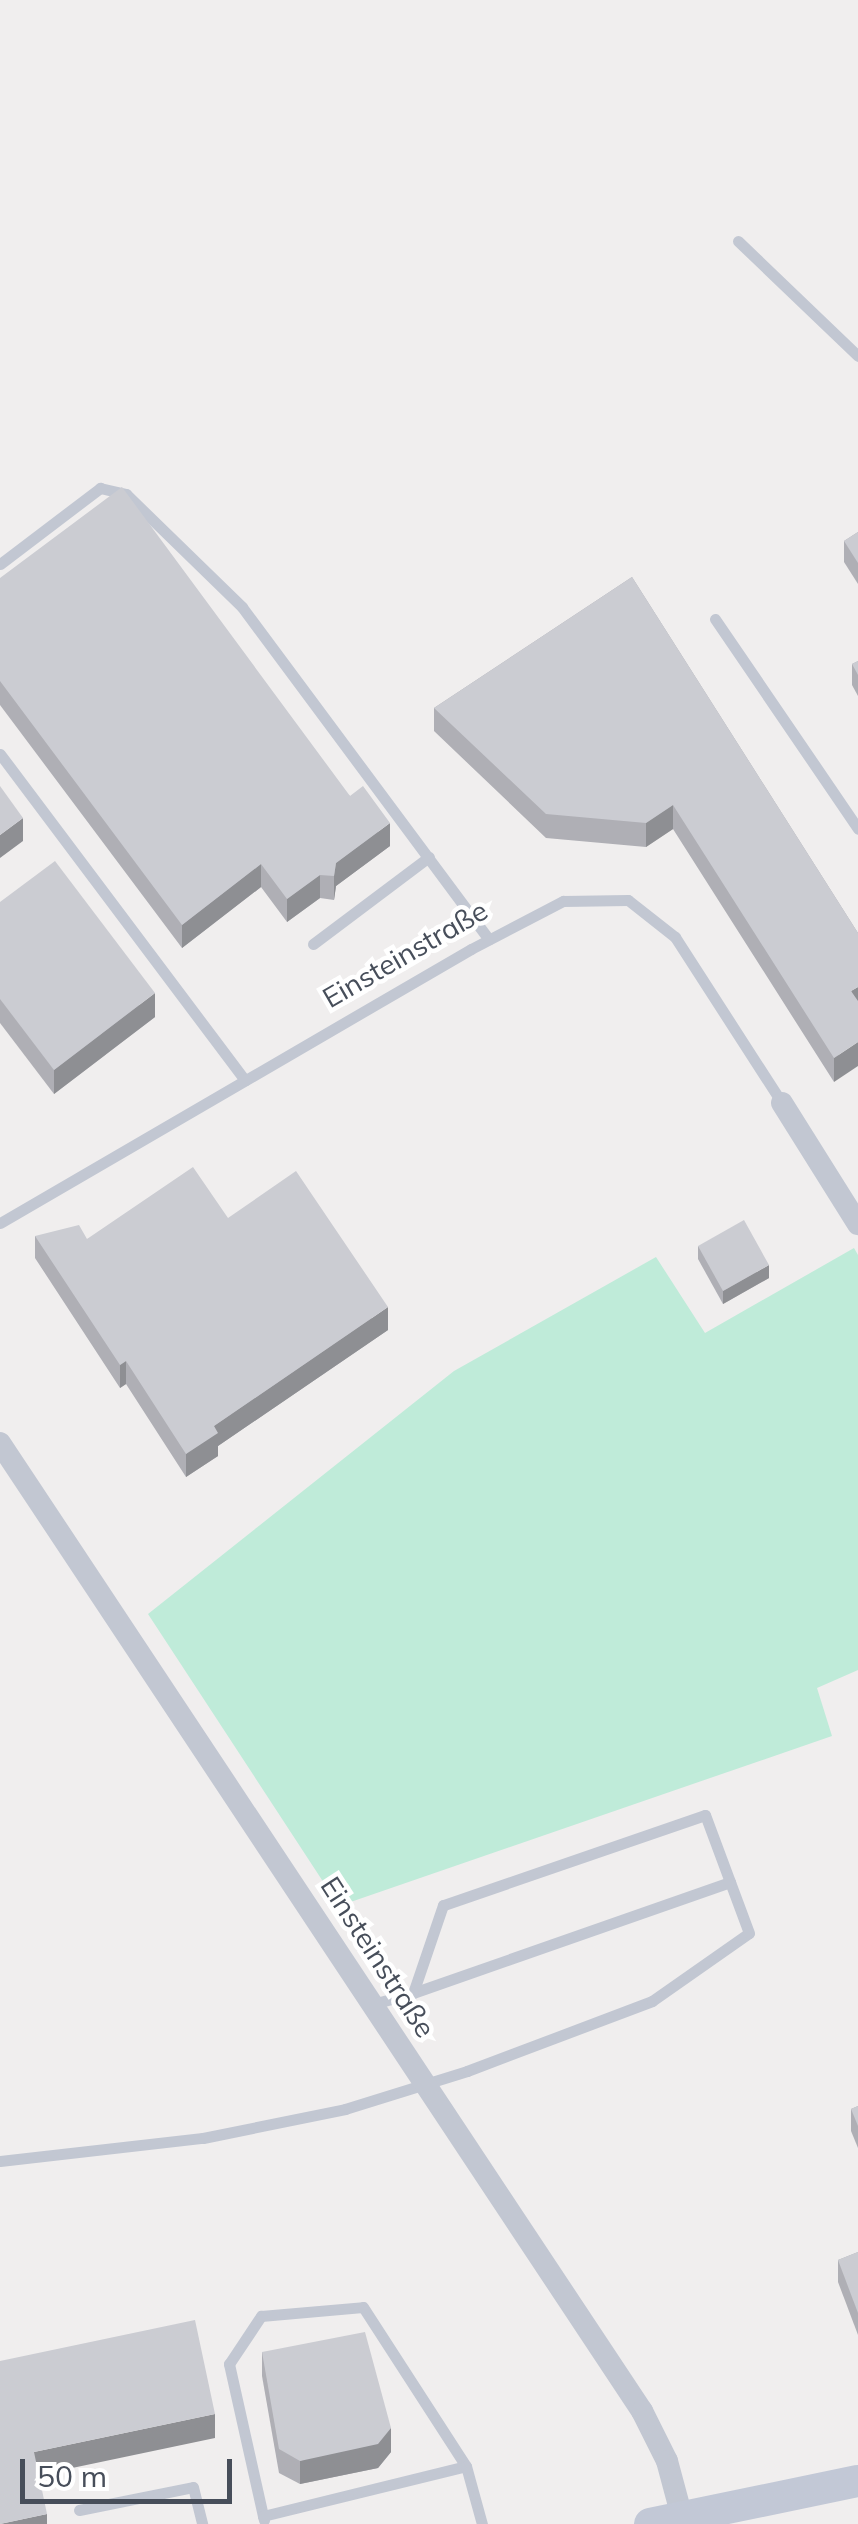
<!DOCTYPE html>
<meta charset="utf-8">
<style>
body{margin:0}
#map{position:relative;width:858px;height:2524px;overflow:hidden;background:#f0eeee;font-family:Mulish,sans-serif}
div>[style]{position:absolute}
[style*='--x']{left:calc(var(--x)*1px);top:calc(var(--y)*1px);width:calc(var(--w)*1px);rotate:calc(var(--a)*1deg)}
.green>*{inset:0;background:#bfebd9}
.service>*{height:11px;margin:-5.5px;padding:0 5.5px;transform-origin:5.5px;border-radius:5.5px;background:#c2c7d2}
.minor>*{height:22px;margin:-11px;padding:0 11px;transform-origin:11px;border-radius:11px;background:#c2c7d2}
.secondary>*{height:32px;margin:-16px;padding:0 16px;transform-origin:16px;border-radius:16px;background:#c2c8d6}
.wall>*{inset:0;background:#afafb5}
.shaded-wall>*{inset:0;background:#8e8f93}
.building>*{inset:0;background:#cbccd2}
span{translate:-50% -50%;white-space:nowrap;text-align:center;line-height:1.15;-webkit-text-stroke:9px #fff;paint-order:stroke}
.street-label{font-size:28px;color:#474e5a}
.scale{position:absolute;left:20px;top:2459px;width:212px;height:45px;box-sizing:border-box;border:5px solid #474e5a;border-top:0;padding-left:12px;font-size:30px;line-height:35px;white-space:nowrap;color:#474e5a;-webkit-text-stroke:8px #fff;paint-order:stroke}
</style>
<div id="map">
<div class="green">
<div style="clip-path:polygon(854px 1248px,858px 1255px,858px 1670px,817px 1688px,832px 1736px,339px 1906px,148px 1614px,454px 1371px,656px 1257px,705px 1333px)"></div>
</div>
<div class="service">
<div style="--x:738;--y:241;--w:166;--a:43.8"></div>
<div style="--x:0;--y:564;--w:126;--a:-37.2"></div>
<div style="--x:100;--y:488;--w:27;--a:13"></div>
<div style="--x:126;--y:494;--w:162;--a:44.2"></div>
<div style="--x:242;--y:607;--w:414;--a:53.4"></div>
<div style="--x:715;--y:619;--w:254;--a:55.7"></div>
<div style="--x:0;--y:754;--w:408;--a:53.1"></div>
<div style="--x:313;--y:944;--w:145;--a:-36.9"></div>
<div style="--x:0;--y:1223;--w:545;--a:-30.19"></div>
<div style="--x:471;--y:949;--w:104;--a:-27.6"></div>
<div style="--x:563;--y:901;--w:65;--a:-0.9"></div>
<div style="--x:628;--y:900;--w:60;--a:38.2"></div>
<div style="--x:675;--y:937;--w:197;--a:57.2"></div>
<div style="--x:413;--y:1993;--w:336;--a:-19.3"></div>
<div style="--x:0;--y:2161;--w:204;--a:-6.5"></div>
<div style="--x:203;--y:2138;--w:145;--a:-11.5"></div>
<div style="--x:345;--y:2109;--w:128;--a:-17.3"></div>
<div style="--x:467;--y:2071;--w:198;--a:-20.7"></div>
<div style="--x:652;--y:2001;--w:118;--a:-35"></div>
<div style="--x:749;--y:1933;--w:126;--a:-110.4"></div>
<div style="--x:705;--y:1815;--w:277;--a:161"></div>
<div style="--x:443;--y:1905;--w:93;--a:108.8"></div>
<div style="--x:413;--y:1993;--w:41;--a:164.6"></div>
<div style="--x:79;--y:2510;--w:116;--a:-11.4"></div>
<div style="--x:193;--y:2487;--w:38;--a:76"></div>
<div style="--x:263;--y:2516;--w:156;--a:-102.6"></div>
<div style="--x:229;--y:2364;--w:58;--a:-56.3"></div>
<div style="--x:261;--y:2316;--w:102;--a:-5"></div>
<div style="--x:363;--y:2307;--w:189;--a:57.1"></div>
<div style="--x:264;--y:2520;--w:4;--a:-104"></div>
<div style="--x:263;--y:2516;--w:209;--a:-13.8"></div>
<div style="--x:466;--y:2466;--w:60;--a:74.6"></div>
</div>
<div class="minor">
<div style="--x:782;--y:1103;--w:143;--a:57.9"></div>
<div style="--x:0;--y:1443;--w:1162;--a:56.45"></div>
<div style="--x:642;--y:2411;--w:56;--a:63.4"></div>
<div style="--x:667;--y:2461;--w:58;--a:75"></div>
</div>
<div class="secondary">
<div style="--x:650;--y:2524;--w:212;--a:-11.7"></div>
</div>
<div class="wall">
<div style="clip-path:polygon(858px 532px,858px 584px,844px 562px,844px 541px)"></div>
<div style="clip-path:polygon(632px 577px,858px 933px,834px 1082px,673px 829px,646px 847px,546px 838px,434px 731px,434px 708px)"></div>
<div style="clip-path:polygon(0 578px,350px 796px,390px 846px,336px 886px,334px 900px,320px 898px,287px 922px,261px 887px,182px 948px,0 705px)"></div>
<div style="clip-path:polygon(858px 661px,858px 696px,852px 685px,852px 664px)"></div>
<div style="clip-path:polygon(0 902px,155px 1017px,54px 1094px,0 1023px)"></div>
<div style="clip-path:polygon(228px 1218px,388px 1330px,218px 1446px,218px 1456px,186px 1477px,126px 1384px,120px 1388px,35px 1258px,35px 1236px,87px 1239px)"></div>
<div style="clip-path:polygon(698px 1246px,769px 1278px,723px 1304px,698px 1259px)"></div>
<div style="clip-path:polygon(858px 2106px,858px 2148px,851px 2131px,851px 2109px)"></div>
<div style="clip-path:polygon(858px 2252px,858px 2335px,838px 2282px,838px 2260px)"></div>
<div style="clip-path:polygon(262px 2352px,391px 2452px,378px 2468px,300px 2484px,279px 2473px,262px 2376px)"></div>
</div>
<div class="shaded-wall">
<div style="clip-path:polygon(673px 805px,673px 829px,646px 847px,646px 823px)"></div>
<div style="clip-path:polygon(23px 818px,23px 841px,0 858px,0 835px)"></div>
<div style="clip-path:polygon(390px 823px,390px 846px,336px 886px,334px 900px,334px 876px,336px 863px)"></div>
<div style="clip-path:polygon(261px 864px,261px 887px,182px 948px,182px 925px)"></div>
<div style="clip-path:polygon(320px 875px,320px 898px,287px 922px,287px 899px)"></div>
<div style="clip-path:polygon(858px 987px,858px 1011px,851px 991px)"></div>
<div style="clip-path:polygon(155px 993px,155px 1017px,54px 1094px,54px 1070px)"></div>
<div style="clip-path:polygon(858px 1042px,858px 1066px,834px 1082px,834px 1058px)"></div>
<div style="clip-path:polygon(769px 1265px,769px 1278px,723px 1304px,723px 1291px)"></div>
<div style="clip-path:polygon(388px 1307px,388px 1330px,218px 1446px,218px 1456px,186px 1477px,186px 1454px,214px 1426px)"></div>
<div style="clip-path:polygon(126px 1361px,126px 1384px,120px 1388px,120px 1365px)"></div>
<div style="clip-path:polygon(215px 2414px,215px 2438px,34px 2476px,34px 2452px)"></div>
<div style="clip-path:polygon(391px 2428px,391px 2452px,378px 2468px,300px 2484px,300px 2461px)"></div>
<div style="clip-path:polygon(47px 2514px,47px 2524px,0 2524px)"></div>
</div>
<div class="building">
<div style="clip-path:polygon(122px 487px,350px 796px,363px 786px,390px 823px,336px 863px,334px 876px,320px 875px,287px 899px,261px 864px,182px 925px,0 681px,0 578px)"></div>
<div style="clip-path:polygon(858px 532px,858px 563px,844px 541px)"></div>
<div style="clip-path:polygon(632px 577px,858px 933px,858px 987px,851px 991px,858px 1001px,858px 1042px,834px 1058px,673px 805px,646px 823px,546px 814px,434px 708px)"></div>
<div style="clip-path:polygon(858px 661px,858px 675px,852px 664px)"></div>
<div style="clip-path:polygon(0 786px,23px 818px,0 835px)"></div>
<div style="clip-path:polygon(55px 861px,155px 993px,54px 1070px,0 999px,0 902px)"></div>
<div style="clip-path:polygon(193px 1167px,228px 1218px,296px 1171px,388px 1307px,214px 1426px,218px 1433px,186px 1454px,126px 1361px,120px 1365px,35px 1236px,79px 1225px,87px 1239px)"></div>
<div style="clip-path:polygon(744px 1220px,769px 1265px,723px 1291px,698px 1246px)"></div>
<div style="clip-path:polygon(858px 2106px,858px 2126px,851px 2109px)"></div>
<div style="clip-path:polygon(858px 2252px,858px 2313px,838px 2260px)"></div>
<div style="clip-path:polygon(195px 2320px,215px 2414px,34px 2452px,47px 2514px,0 2524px,0 2361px)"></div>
<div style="clip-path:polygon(365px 2332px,391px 2428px,378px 2444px,300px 2461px,279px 2449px,262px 2352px)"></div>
</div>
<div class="street-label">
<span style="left:405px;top:954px;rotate:-30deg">Einsteinstraße</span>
<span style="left:378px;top:1957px;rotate:57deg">Einsteinstraße</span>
</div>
<div class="scale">50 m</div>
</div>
